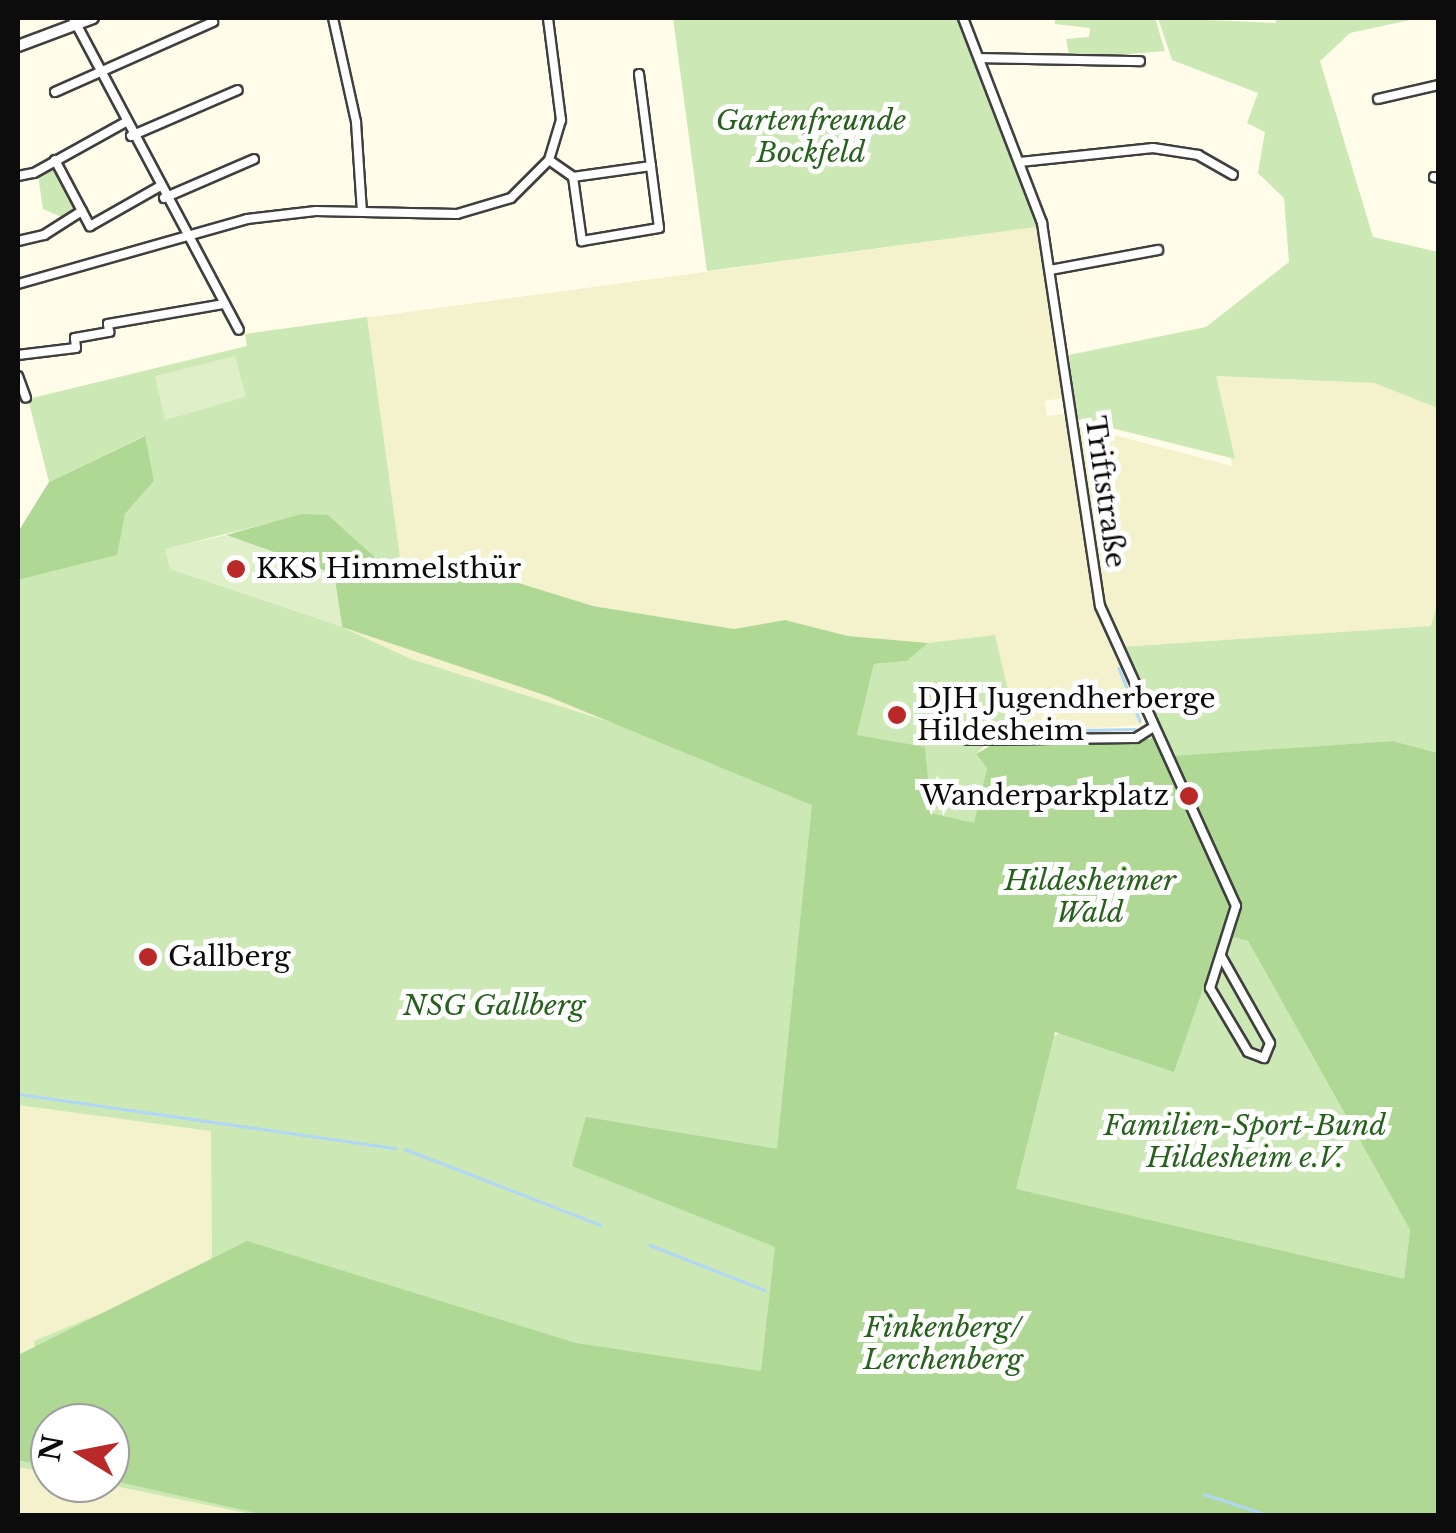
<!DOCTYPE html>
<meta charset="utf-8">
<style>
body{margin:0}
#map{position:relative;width:1456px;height:1533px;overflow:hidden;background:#fffcea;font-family:"Libre Baskerville",serif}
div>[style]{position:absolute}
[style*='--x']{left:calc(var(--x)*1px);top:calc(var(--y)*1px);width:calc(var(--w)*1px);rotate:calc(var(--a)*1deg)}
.farmland>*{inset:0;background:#f3f2cc}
.green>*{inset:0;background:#cce8b5}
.forest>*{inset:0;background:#afd895}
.pitch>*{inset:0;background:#dfefc7}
.stream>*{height:2.5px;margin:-1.25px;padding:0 1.25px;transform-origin:1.25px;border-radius:1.25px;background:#b0d7f5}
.roads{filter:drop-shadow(2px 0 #3f3f3f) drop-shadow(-2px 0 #3f3f3f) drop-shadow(0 2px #3f3f3f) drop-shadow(0 -2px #3f3f3f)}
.minor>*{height:8px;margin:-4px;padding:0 4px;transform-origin:4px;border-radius:4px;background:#fff}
.tertiary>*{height:10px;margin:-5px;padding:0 5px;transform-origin:5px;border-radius:5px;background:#fff}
.dots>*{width:28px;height:28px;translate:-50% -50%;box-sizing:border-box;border:5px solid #fff;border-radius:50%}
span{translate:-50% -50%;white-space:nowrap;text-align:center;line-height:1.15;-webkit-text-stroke:10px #fff;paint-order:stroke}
.park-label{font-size:28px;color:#28611e;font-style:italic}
.street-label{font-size:28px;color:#0c0c0c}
.poi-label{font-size:28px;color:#0c0c0c}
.left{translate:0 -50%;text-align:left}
.right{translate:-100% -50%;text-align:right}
.frame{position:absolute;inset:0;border:20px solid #0c0c0c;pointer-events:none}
.north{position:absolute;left:30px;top:1403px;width:100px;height:100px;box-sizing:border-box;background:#fff;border:2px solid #9e9e9e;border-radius:50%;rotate:280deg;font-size:28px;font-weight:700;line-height:40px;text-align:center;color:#0c0c0c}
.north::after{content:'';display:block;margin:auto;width:35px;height:45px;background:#b82927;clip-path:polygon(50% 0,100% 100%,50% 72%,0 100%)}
</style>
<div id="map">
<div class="farmland">
<div style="clip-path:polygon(1037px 227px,1063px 398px,1045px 401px,1047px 416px,1065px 414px,1095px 609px,1143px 714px,1141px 725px,1018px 733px,995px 636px,928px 643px,848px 636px,785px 620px,734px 629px,593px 606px,489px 574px,378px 560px,301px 514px,166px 549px,170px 569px,547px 696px,812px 805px,18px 580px,116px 555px,267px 403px,245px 334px)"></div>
<div style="clip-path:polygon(1215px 376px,1374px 383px,1438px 408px,1438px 601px,1432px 626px,1120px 647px,1104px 607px,1076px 425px,1232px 466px)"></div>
<div style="clip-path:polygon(18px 1096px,405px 1151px,247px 1241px,18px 1355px)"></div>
<div style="clip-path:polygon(18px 1460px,50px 1467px,50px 1483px,110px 1483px,269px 1515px,18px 1515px)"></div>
</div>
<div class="green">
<div style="clip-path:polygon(673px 18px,958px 18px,1018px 163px,1037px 227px,707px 271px)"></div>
<div style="clip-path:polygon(1055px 18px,1155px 18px,1165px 51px,1070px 59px,1066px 39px,1089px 37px,1090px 28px,1055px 24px)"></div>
<div style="clip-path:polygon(1158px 18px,1276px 23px,1277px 18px,1419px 18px,1350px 33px,1320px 61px,1373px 237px,1438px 252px,1438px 408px,1374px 383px,1216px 376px,1235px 459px,1076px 419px,1069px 355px,1206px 327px,1289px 262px,1284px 198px,1258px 173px,1265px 132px,1247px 123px,1258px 93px,1172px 60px)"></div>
<div style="clip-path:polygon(53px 166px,77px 210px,64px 218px,43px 209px,38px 175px)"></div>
<div style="clip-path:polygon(367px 317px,401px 565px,378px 560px,328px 515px,301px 515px,166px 549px,170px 569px,322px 618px,411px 659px,648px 734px,808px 796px,1054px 1036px,1222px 933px,1248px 941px,1410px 1230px,1404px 1280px,1438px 1515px,256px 1515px,100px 1483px,110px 1483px,110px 1423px,50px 1423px,50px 1473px,18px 1467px,18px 1388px,38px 1375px,34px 1341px,211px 1268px,212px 1252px,211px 1131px,18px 1105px,18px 580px,116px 555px,125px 514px,154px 481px,144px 436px,49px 482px,28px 399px,247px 346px,245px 334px)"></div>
<div style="clip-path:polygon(1438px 601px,1438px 753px,1393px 741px,1173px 757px,1120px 647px,1431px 626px)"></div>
<div style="clip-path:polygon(995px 635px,1018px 733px,1000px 731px,976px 754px,987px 768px,975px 824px,931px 813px,934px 792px,857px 735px,874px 664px,907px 661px,928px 643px)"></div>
</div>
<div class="forest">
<div style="clip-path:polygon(145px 436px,154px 481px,125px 514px,117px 555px,18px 580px,18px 532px,49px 482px)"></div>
<div style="clip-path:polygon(evenodd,301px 514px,328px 515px,378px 560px,489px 574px,593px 606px,734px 629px,785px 620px,848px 636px,928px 643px,907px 661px,874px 664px,857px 735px,925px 747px,931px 813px,974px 823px,987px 768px,976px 754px,993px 744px,1150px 739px,1158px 731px,1173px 756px,1393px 741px,1438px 753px,1438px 1515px,269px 1516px,110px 1480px,110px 1423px,50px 1423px,50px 1467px,18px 1460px,18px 1355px,247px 1241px,576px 1343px,761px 1371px,775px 1247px,572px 1166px,586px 1117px,777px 1149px,812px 805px,547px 696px,342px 627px,334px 574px,226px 535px,301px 514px,1222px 934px,1248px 941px,1410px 1230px,1404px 1279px,1016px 1189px,1055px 1032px,1174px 1072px,1222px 934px)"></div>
</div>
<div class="pitch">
<div style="clip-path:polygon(235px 356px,246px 397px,165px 420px,155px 376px)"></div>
<div style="clip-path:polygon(226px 535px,334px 574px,342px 627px,170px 569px,165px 549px)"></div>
</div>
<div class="stream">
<div style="--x:1119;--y:668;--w:57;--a:68.4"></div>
<div style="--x:1029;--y:731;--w:106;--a:-1.1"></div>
<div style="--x:19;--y:1094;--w:380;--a:8.2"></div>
<div style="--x:405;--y:1149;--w:210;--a:21.2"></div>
<div style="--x:650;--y:1245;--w:123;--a:21.4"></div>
<div style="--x:1204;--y:1494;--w:71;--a:18.2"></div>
</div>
<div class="roads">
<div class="minor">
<div style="--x:73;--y:18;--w:353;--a:62"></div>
<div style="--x:333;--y:18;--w:107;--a:77.5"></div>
<div style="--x:356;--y:122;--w:90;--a:86.2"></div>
<div style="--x:963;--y:18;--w:220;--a:68.9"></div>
<div style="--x:1042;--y:223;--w:387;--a:81.4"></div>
<div style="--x:1100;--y:606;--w:329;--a:65.6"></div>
<div style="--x:1236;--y:906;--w:86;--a:107.6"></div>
<div style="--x:1210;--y:988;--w:74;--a:59.3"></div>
<div style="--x:1248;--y:1052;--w:17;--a:21"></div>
<div style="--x:1264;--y:1058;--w:16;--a:-68"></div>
<div style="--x:1270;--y:1043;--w:100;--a:-119.4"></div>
<div style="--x:979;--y:58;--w:161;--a:1.1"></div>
<div style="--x:639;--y:74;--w:93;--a:82.6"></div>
<div style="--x:55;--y:92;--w:173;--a:-23.9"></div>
<div style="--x:1378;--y:99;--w:62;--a:-13.1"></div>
<div style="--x:131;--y:136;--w:116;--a:-23.3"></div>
<div style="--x:55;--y:160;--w:75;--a:62.1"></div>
<div style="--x:90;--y:226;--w:79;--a:-29.5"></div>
<div style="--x:549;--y:160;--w:29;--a:35"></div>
<div style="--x:573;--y:177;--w:65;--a:82"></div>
<div style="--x:582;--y:241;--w:78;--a:-9.6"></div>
<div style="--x:659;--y:228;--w:63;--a:-97.4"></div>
<div style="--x:651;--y:166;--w:79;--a:172"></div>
<div style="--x:1020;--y:162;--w:134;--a:-6"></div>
<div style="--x:1153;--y:148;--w:46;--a:8.8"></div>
<div style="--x:1198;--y:155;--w:40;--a:29.7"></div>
<div style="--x:18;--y:176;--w:16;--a:-11"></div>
<div style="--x:34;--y:173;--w:103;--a:-29.1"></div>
<div style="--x:1434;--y:177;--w:4;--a:14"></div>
<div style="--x:164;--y:198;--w:98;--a:-23.4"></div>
<div style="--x:18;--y:241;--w:27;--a:-13"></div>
<div style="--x:44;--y:235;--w:45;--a:-32.3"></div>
<div style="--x:1050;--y:270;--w:110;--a:-10.5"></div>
<div style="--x:18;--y:284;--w:238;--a:-15.8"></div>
<div style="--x:247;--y:219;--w:69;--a:-6.6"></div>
<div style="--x:316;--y:211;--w:141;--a:1.2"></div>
<div style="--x:457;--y:214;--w:56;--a:-16.5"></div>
<div style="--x:511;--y:198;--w:54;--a:-45"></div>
<div style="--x:549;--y:160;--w:42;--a:-73.3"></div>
<div style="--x:561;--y:120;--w:103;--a:-97.3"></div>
<div style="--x:18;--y:355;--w:58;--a:-6.9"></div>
<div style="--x:76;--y:348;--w:10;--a:-96"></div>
<div style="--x:75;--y:338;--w:35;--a:-10"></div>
<div style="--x:109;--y:332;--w:8;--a:-97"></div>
<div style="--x:108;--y:324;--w:118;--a:-9.8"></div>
<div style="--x:18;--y:376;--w:23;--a:70"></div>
<div style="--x:968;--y:740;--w:168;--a:-0.7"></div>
<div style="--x:1136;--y:738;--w:19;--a:-32"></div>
</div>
<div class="tertiary">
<div style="--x:18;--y:46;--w:80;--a:-20.5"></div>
</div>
</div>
<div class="dots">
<div style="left:236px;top:569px;background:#b82927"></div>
<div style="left:897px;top:715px;background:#b82927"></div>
<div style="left:1189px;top:796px;background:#b82927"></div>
<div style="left:148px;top:957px;background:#b82927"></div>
</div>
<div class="park-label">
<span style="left:811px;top:137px">Gartenfreunde<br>Bockfeld</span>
<span style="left:1090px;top:897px">Hildesheimer<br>Wald</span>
<span style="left:494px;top:1006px">NSG Gallberg</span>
<span style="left:1245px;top:1142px">Familien-Sport-Bund<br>Hildesheim e.V.</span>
<span style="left:943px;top:1344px">Finkenberg/<br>Lerchenberg</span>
</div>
<div class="street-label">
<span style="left:1105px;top:492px;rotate:82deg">Triftstraße</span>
</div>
<div class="poi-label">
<span class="left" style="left:256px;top:569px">KKS Himmelsthür</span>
<span class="left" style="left:917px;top:715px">DJH Jugendherberge<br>Hildesheim</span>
<span class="right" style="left:1169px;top:796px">Wanderparkplatz</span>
<span class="left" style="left:168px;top:957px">Gallberg</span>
</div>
<div class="frame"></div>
<div class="north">N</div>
</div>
